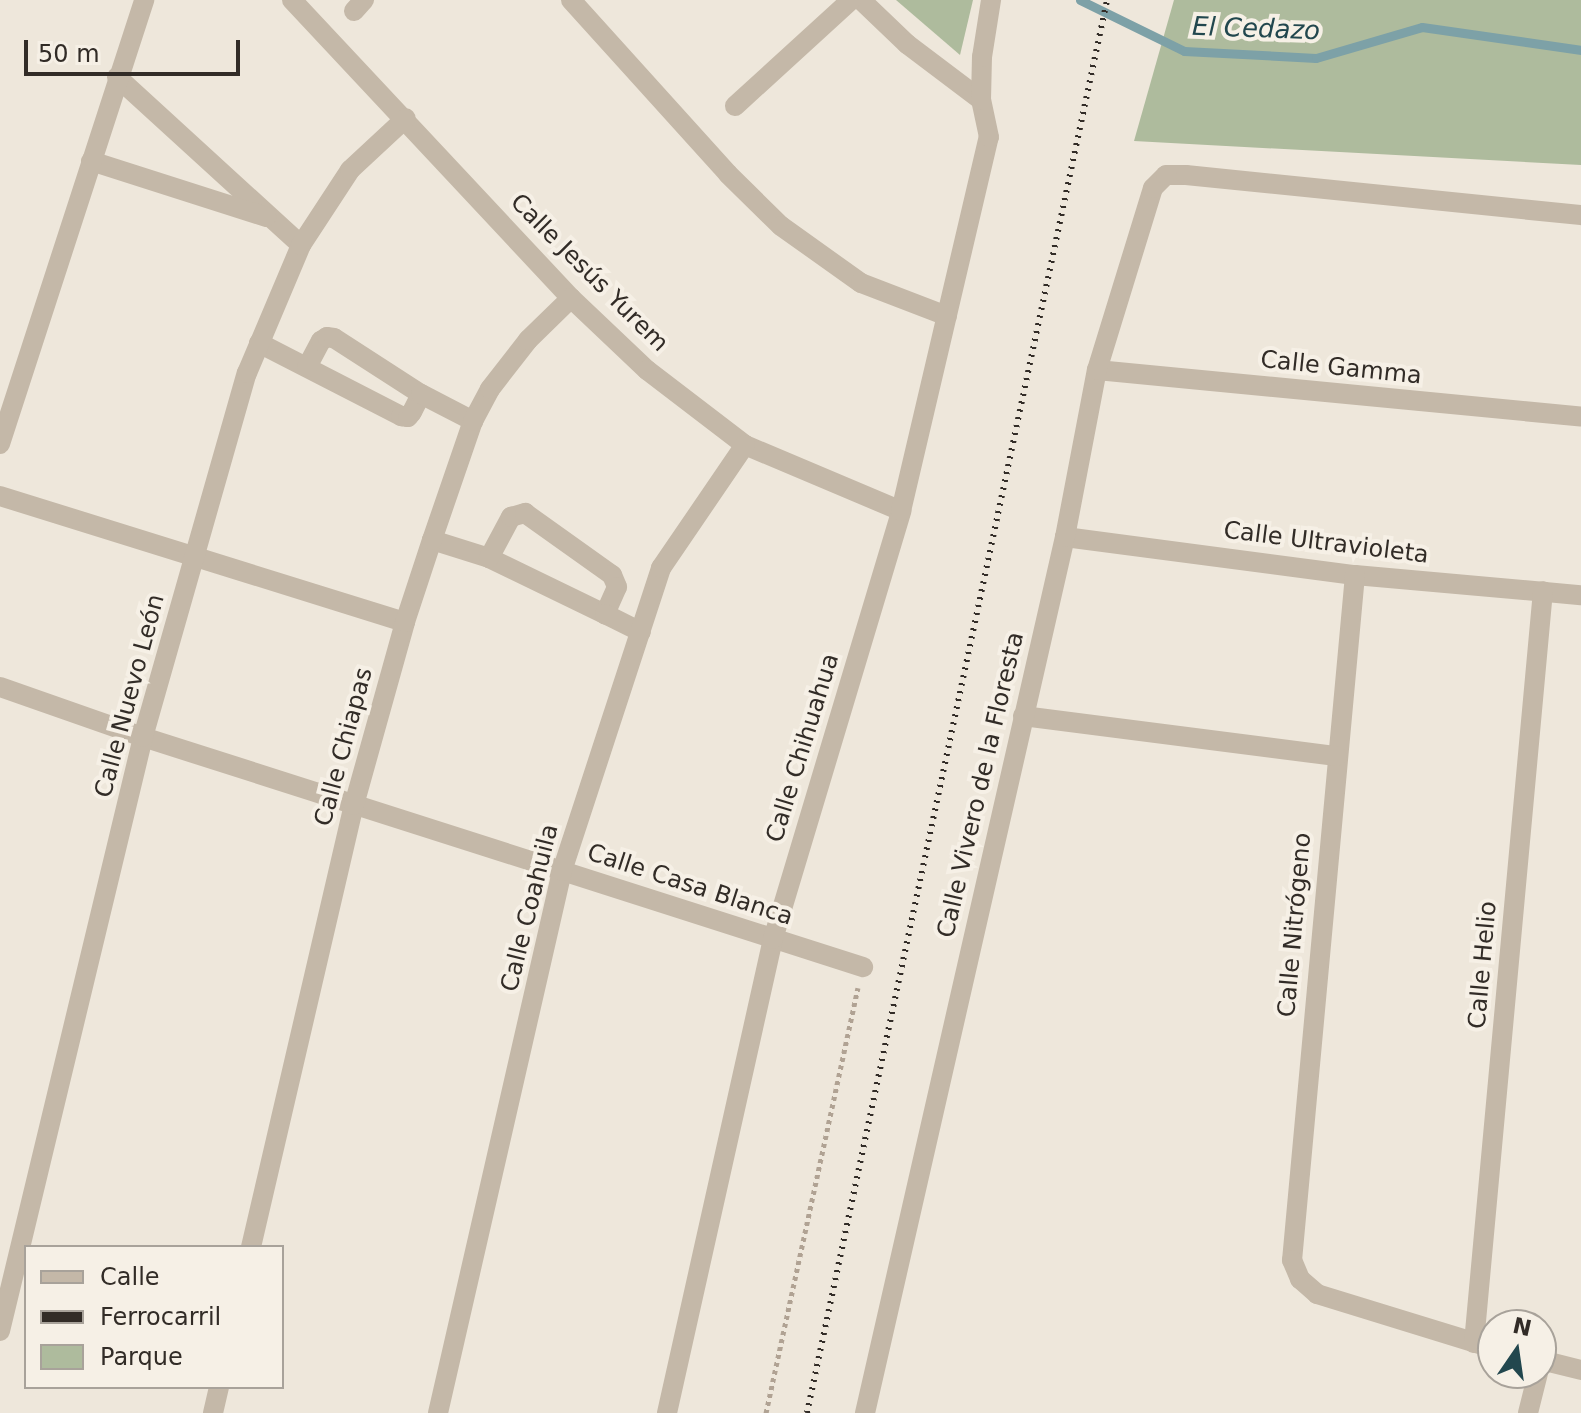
<!DOCTYPE html>
<meta charset="utf-8">
<style>
body{margin:0}
#map{position:relative;width:1581px;height:1413px;overflow:hidden;background:#eee7db;font-family:"DejaVu Sans",sans-serif}
div>[style]{position:absolute}
[style*='--x']{left:calc(var(--x)*1px);top:calc(var(--y)*1px);width:calc(var(--w)*1px);rotate:calc(var(--a)*1deg)}
.green>*{inset:0;background:#aebb9d}
.stream>*{height:9px;margin:-4.5px;padding:0 4.5px;transform-origin:4.5px;border-radius:4.5px;background:#7da1a7}
.path>*{height:5px;margin-top:-2.5px;transform-origin:0;background:repeating-linear-gradient(90deg,#b0a293 0 4px,transparent 0 8px)}
.minor>*{height:20px;margin:-10px;padding:0 10px;transform-origin:10px;border-radius:10px;background:#c4b8a8}
.rail>*{height:6px;margin-top:-3px;transform-origin:0;background:repeating-linear-gradient(90deg,#322c27 0 2px,transparent 0 8px)}
span{translate:-50% -50%;white-space:nowrap;text-align:center;line-height:1.15;-webkit-text-stroke:8px #f6f0e6;paint-order:stroke}
.street-label{font-size:24px;color:#322c27}
.water-label{font-size:26px;color:#22474e;font-style:italic}
.legend{position:absolute;left:24px;top:1245px;width:260px;height:144px;box-sizing:border-box;background:#f6f0e6;border:2px solid #a8a29a;margin:0;padding:10px 14px;list-style:none;font-size:24px;color:#322c27}
.legend li{display:flex;align-items:center;gap:16px;height:40px}
.legend b{width:40px;border:2px solid #a8a29a}
.north{position:absolute;left:1477px;top:1309px;width:80px;height:80px;box-sizing:border-box;background:#f6f0e6;border:2px solid #a8a29a;border-radius:50%;rotate:13deg;font-size:22px;font-weight:700;line-height:32px;text-align:center;color:#322c27}
.north::after{content:'';display:block;margin:auto;width:28px;height:36px;background:#22474e;clip-path:polygon(50% 0,100% 100%,50% 72%,0 100%)}
.scale{position:absolute;left:24px;top:40px;width:216px;height:36px;box-sizing:border-box;border:4px solid #322c27;border-top:0;padding-left:10px;font-size:24px;line-height:28px;white-space:nowrap;color:#322c27;-webkit-text-stroke:6px #f6f0e6;paint-order:stroke}
</style>
<div id="map">
<div class="green">
<div style="clip-path:polygon(896px 0,973px 0,960px 55px)"></div>
<div style="clip-path:polygon(1174px 0,1581px 0,1581px 165px,1134px 141px)"></div>
</div>
<div class="stream">
<div style="--x:1080;--y:0;--w:116;--a:26.1"></div>
<div style="--x:1184;--y:51;--w:132;--a:3"></div>
<div style="--x:1316;--y:58;--w:110;--a:-16.3"></div>
<div style="--x:1422;--y:27;--w:161;--a:8.2"></div>
</div>
<div class="path">
<div style="--x:766;--y:1413;--w:435;--a:-77.8"></div>
</div>
<div class="minor">
<div style="--x:292;--y:0;--w:408;--a:46.9"></div>
<div style="--x:571;--y:298;--w:105;--a:43.5"></div>
<div style="--x:647;--y:370;--w:123;--a:37.4"></div>
<div style="--x:745;--y:445;--w:169;--a:22.9"></div>
<div style="--x:571;--y:0;--w:234;--a:47.9"></div>
<div style="--x:728;--y:174;--w:74;--a:44.5"></div>
<div style="--x:781;--y:226;--w:98;--a:35.5"></div>
<div style="--x:861;--y:283;--w:92;--a:21"></div>
<div style="--x:861;--y:0;--w:64;--a:43.7"></div>
<div style="--x:907;--y:44;--w:93;--a:37.1"></div>
<div style="--x:354;--y:11;--w:15;--a:-48"></div>
<div style="--x:117;--y:77;--w:249;--a:42.4"></div>
<div style="--x:735;--y:106;--w:157;--a:-42.4"></div>
<div style="--x:91;--y:161;--w:184;--a:17.7"></div>
<div style="--x:259;--y:343;--w:160;--a:27.2"></div>
<div style="--x:401;--y:416;--w:7;--a:8"></div>
<div style="--x:408;--y:417;--w:6;--a:-51"></div>
<div style="--x:412;--y:412;--w:20;--a:-63"></div>
<div style="--x:307;--y:367;--w:30;--a:-62"></div>
<div style="--x:321;--y:341;--w:7;--a:-34"></div>
<div style="--x:327;--y:337;--w:7;--a:8"></div>
<div style="--x:334;--y:338;--w:103;--a:32.8"></div>
<div style="--x:421;--y:394;--w:59;--a:27.4"></div>
<div style="--x:1097;--y:370;--w:486;--a:5.5"></div>
<div style="--x:0;--y:444;--w:467;--a:-72"></div>
<div style="--x:0;--y:496;--w:424;--a:17.3"></div>
<div style="--x:1065;--y:537;--w:292;--a:7.5"></div>
<div style="--x:1355;--y:575;--w:227;--a:5.1"></div>
<div style="--x:432;--y:540;--w:60;--a:17.5"></div>
<div style="--x:489;--y:558;--w:129;--a:25.8"></div>
<div style="--x:489;--y:558;--w:47;--a:-61.8"></div>
<div style="--x:511;--y:517;--w:15;--a:-16"></div>
<div style="--x:525;--y:513;--w:107;--a:35.5"></div>
<div style="--x:612;--y:575;--w:13;--a:67"></div>
<div style="--x:617;--y:587;--w:30;--a:114"></div>
<div style="--x:605;--y:614;--w:40;--a:26.6"></div>
<div style="--x:1355;--y:575;--w:688;--a:95.25"></div>
<div style="--x:1292;--y:1260;--w:21;--a:67"></div>
<div style="--x:1300;--y:1279;--w:23;--a:41"></div>
<div style="--x:1317;--y:1294;--w:184;--a:17.1"></div>
<div style="--x:0;--y:687;--w:151;--a:19.3"></div>
<div style="--x:143;--y:737;--w:756;--a:17.72"></div>
<div style="--x:1023;--y:716;--w:316;--a:7.3"></div>
<div style="--x:251;--y:1247;--w:454;--a:-76.9"></div>
<div style="--x:354;--y:805;--w:190;--a:-74.4"></div>
<div style="--x:405;--y:622;--w:86;--a:-71.8"></div>
<div style="--x:432;--y:540;--w:126;--a:-71"></div>
<div style="--x:473;--y:421;--w:36;--a:-62"></div>
<div style="--x:490;--y:389;--w:62;--a:-52.2"></div>
<div style="--x:528;--y:340;--w:60;--a:-44.3"></div>
<div style="--x:0;--y:1331;--w:611;--a:-76.46"></div>
<div style="--x:143;--y:737;--w:379;--a:-74.1"></div>
<div style="--x:247;--y:373;--w:139;--a:-67.1"></div>
<div style="--x:301;--y:245;--w:90;--a:-56.8"></div>
<div style="--x:350;--y:170;--w:76;--a:-42.9"></div>
<div style="--x:1474;--y:1343;--w:755;--a:-84.76"></div>
<div style="--x:1541;--y:1360;--w:41;--a:14"></div>
<div style="--x:213;--y:1413;--w:27;--a:-77"></div>
<div style="--x:438;--y:1413;--w:556;--a:-77.11"></div>
<div style="--x:562;--y:871;--w:319;--a:-71.9"></div>
<div style="--x:661;--y:568;--w:149;--a:-55.7"></div>
<div style="--x:667;--y:1413;--w:486;--a:-77.4"></div>
<div style="--x:773;--y:939;--w:447;--a:-73.3"></div>
<div style="--x:901;--y:511;--w:384;--a:-76.8"></div>
<div style="--x:989;--y:137;--w:38;--a:-102"></div>
<div style="--x:981;--y:100;--w:43;--a:-88.7"></div>
<div style="--x:982;--y:57;--w:58;--a:-81"></div>
<div style="--x:865;--y:1413;--w:899;--a:-77.14"></div>
<div style="--x:1065;--y:537;--w:170;--a:-79.2"></div>
<div style="--x:1097;--y:370;--w:190;--a:-72.9"></div>
<div style="--x:1153;--y:188;--w:18;--a:-45"></div>
<div style="--x:1166;--y:175;--w:20;--a:0"></div>
<div style="--x:1186;--y:175;--w:397;--a:5.8"></div>
<div style="--x:1528;--y:1413;--w:41;--a:-76"></div>
</div>
<div class="rail">
<div style="--x:807;--y:1413;--w:1444;--a:-78.01"></div>
</div>
<div class="street-label">
<span style="left:589px;top:273px;rotate:45deg">Calle Jesús Yurem</span>
<span style="left:1341px;top:368px;rotate:6deg">Calle Gamma</span>
<span style="left:1326px;top:543px;rotate:7deg">Calle Ultravioleta</span>
<span style="left:130px;top:696px;rotate:-75deg">Calle Nuevo León</span>
<span style="left:344px;top:747px;rotate:-75deg">Calle Chiapas</span>
<span style="left:803px;top:748px;rotate:-73deg">Calle Chihuahua</span>
<span style="left:981px;top:785px;rotate:-77deg">Calle Vivero de la Floresta</span>
<span style="left:690px;top:885px;rotate:18deg">Calle Casa Blanca</span>
<span style="left:530px;top:908px;rotate:-76deg">Calle Coahuila</span>
<span style="left:1295px;top:925px;rotate:-85deg">Calle Nitrógeno</span>
<span style="left:1483px;top:965px;rotate:-85deg">Calle Helio</span>
</div>
<div class="water-label">
<span style="left:1256px;top:29px;rotate:2deg">El Cedazo</span>
</div>
<ul class="legend">
<li><b style="height:10px;background:#c4b8a8"></b>Calle</li>
<li><b style="height:10px;background:#322c27"></b>Ferrocarril</li>
<li><b style="height:22px;background:#aebb9d"></b>Parque</li>
</ul>
<div class="north">N</div>
<div class="scale">50 m</div>
</div>
